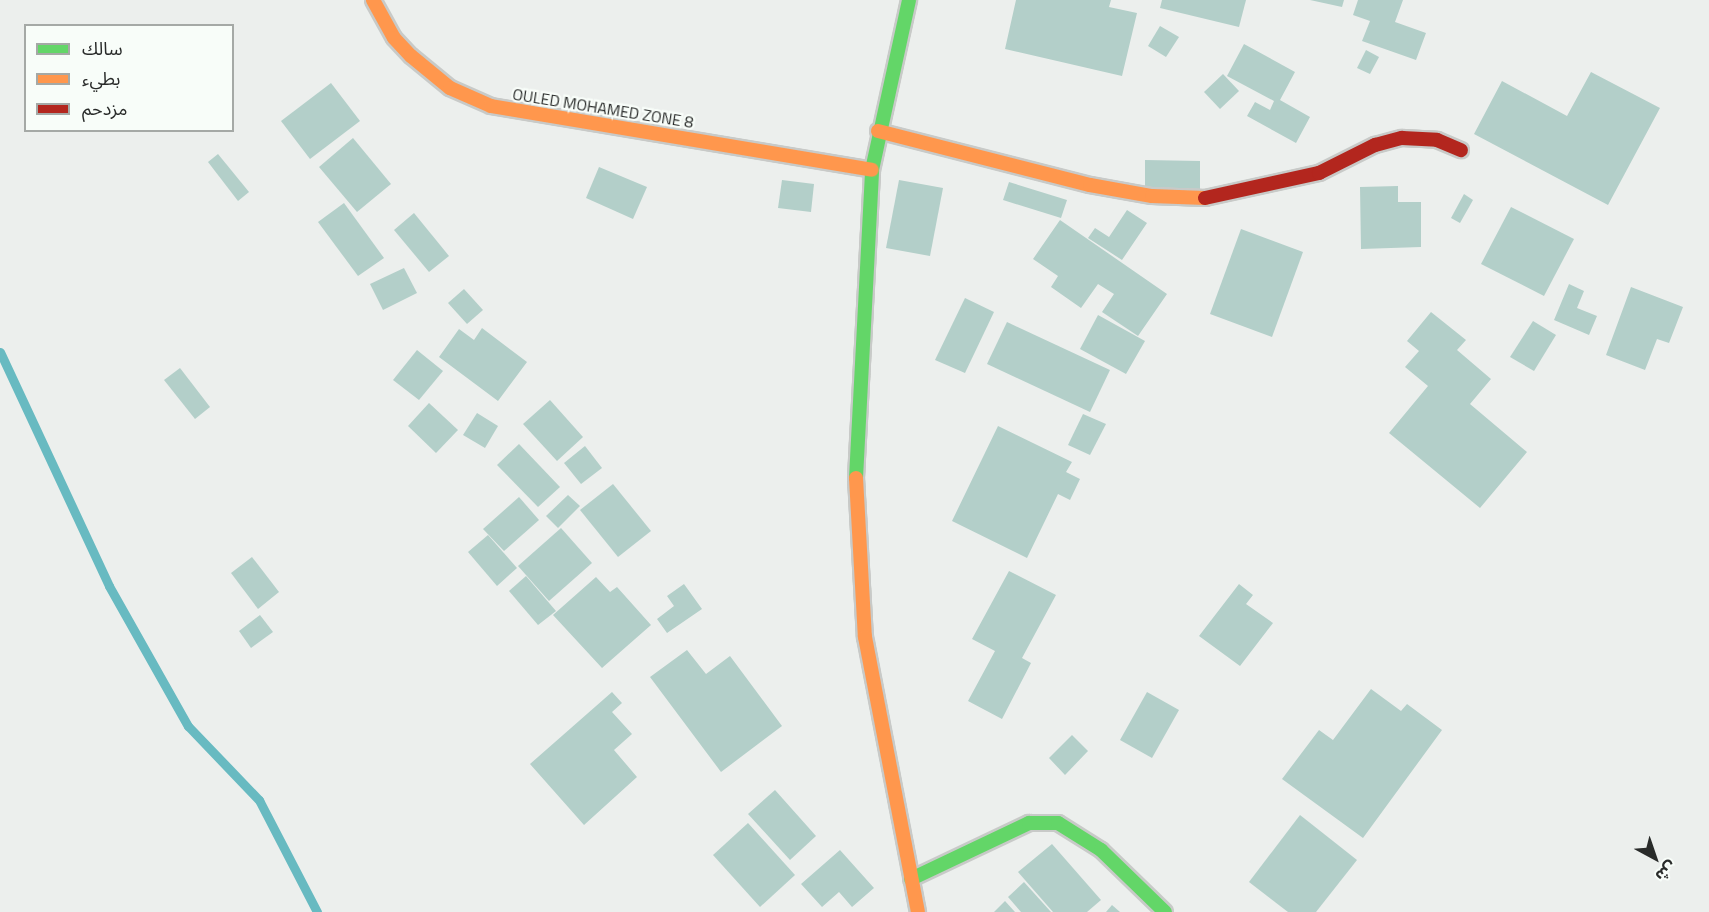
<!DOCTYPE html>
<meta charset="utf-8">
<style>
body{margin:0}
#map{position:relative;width:1709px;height:912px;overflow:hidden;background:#ecefed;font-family:"Titillium Web","Noto Sans Arabic",sans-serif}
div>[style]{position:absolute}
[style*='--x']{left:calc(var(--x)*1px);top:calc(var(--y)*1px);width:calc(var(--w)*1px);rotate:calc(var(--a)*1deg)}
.stream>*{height:9px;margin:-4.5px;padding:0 4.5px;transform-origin:4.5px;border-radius:4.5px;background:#68bac1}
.building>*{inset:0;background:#b3cfc9}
.roads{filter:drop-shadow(2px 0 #c8cac8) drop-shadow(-2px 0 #c8cac8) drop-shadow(0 2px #c8cac8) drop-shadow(0 -2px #c8cac8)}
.fast>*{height:14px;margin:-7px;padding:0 7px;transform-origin:7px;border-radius:7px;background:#63d668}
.slow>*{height:14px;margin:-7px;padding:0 7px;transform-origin:7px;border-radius:7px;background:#ff974d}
.jam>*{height:14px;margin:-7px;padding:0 7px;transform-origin:7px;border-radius:7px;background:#b3261e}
span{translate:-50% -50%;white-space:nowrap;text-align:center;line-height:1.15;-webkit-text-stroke:4.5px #f8fdf9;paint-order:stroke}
.street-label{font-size:16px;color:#292b2a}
.legend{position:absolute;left:24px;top:24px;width:210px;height:108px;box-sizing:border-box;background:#f8fdf9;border:2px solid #a5a9a6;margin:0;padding:8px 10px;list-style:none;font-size:18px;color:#292b2a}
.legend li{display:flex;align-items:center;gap:12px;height:30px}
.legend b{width:30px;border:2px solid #a5a9a6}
.north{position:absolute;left:1625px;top:828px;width:60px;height:60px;-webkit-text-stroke:4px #f8fdf9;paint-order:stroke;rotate:140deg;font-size:16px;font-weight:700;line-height:24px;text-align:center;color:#292b2a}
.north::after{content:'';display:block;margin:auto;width:21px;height:27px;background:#292b2a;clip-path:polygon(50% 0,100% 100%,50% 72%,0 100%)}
</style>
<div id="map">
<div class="stream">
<div style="--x:0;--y:352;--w:258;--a:65"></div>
<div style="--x:109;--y:586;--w:161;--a:60.6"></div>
<div style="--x:188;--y:726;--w:103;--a:46.2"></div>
<div style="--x:259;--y:800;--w:126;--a:62.6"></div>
</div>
<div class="building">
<div style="clip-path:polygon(1016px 0,1111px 0,1109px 7px,1137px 13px,1122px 76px,1005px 49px)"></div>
<div style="clip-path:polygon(1162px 0,1246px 0,1239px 27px,1160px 8px)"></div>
<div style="clip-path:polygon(1310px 0,1344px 0,1342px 7px)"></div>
<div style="clip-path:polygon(1358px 0,1403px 0,1395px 22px,1426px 33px,1416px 60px,1362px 41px,1370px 21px,1353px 15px)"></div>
<div style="clip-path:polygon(1160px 26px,1179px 37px,1166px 57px,1148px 46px)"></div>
<div style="clip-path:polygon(1244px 44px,1295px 72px,1280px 100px,1310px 117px,1296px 143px,1247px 116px,1255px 102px,1270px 110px,1274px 101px,1227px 76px)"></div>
<div style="clip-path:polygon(1366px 50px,1379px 57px,1370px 74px,1357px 68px)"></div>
<div style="clip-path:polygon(1591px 72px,1660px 108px,1608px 205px,1474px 134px,1502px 81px,1567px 116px)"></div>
<div style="clip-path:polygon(1223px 74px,1239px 91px,1220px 109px,1204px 92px)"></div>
<div style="clip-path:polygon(331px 83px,360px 121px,310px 159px,281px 121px)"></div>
<div style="clip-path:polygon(353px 138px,391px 184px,357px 212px,319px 167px)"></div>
<div style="clip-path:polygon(218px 154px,249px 192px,238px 201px,208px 162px)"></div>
<div style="clip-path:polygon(1145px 160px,1200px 161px,1200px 195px,1145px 194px)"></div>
<div style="clip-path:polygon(599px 167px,647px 187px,633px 219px,586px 198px)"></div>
<div style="clip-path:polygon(782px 180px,814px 184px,811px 212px,778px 208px)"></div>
<div style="clip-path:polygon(899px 180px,943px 188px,930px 256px,886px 248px)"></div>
<div style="clip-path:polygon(1009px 182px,1067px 200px,1061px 218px,1003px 200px)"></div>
<div style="clip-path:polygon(1398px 186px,1398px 202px,1421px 202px,1421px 247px,1361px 249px,1360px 187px)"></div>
<div style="clip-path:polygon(1464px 194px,1473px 200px,1460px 223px,1451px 218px)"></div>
<div style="clip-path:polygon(344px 203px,384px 258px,358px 276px,318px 222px)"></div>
<div style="clip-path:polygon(1511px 207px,1574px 239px,1544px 296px,1481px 264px)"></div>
<div style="clip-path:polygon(1127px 210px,1147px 223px,1122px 260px,1088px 238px,1095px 228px,1109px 237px)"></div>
<div style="clip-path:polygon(414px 213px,449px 256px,429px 272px,394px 230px)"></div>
<div style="clip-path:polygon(1060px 220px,1167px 294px,1138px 336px,1102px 312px,1114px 294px,1098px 284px,1081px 308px,1051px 287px,1058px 276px,1033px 259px)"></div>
<div style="clip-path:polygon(1241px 229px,1303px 252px,1272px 337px,1210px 314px)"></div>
<div style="clip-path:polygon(404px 268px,417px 293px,383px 310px,370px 284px)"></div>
<div style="clip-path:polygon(1569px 284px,1584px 291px,1577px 308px,1597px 316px,1589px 335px,1554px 320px)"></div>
<div style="clip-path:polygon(1631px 287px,1683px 307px,1669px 343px,1657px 339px,1645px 370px,1606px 355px)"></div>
<div style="clip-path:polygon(464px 289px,483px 310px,467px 324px,448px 303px)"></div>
<div style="clip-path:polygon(965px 298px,994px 312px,965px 373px,935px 360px)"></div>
<div style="clip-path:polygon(1431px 312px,1466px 340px,1457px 350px,1491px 379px,1470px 404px,1527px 452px,1480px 508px,1389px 433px,1428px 386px,1405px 367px,1419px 351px,1407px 341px)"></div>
<div style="clip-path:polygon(1098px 315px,1145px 341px,1126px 374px,1080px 349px)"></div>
<div style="clip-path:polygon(1533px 321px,1556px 335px,1534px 371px,1510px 357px)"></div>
<div style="clip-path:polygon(1007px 322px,1110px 370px,1090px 412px,987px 364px)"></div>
<div style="clip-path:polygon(482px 328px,527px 362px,498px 401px,439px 357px,459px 329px,474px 340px)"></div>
<div style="clip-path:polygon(417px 350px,443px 371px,419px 400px,393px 380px)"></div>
<div style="clip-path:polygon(180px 368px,210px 407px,195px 419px,164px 380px)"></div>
<div style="clip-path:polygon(550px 400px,583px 437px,557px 461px,523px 424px)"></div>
<div style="clip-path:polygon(429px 403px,458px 430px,436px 453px,408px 426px)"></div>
<div style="clip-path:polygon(477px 413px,498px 426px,485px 448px,463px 435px)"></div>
<div style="clip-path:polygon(1083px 414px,1106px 424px,1090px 455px,1068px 445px)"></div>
<div style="clip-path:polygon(998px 426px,1072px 462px,1066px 472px,1080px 479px,1070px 500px,1058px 494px,1027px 558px,952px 521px)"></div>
<div style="clip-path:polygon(519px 444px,560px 487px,538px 507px,497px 465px)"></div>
<div style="clip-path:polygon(585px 446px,602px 468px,581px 484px,564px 463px)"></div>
<div style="clip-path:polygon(613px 484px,651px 531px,618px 557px,580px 510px)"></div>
<div style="clip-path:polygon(568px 495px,580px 506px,558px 528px,546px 516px)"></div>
<div style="clip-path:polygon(519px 497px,539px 520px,504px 551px,483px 529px)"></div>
<div style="clip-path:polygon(561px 528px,592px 563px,549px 601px,518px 566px)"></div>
<div style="clip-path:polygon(488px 535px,517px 568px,497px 586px,468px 552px)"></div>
<div style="clip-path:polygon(252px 557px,279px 592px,258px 609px,231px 573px)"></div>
<div style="clip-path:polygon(1009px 571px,1056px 595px,1022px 658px,1031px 663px,1002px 719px,968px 701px,995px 651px,972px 639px)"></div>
<div style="clip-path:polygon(526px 576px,556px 611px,538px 625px,509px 591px)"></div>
<div style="clip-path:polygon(596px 577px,610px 592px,617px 587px,651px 625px,602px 668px,553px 615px)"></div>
<div style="clip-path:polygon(684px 584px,702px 609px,667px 633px,657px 619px,674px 606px,667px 596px)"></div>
<div style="clip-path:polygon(1239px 584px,1253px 595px,1246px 604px,1273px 623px,1240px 666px,1199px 636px)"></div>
<div style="clip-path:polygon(260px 615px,273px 632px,251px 648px,239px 631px)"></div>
<div style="clip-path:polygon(687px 650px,706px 674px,730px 656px,782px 726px,721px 772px,650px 677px)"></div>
<div style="clip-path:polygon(1371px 689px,1401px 711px,1407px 704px,1442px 730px,1363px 838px,1282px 779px,1319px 730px,1333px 740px)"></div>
<div style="clip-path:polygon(612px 692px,622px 703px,612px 712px,632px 734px,614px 750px,637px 777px,584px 825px,530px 764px)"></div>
<div style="clip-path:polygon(1147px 692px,1179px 710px,1152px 758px,1120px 740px)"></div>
<div style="clip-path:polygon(1072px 735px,1088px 751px,1065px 775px,1049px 758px)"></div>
<div style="clip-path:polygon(775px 790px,816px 836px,790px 860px,748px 814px)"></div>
<div style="clip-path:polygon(1300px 815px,1357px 860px,1316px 912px,1288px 912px,1249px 882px)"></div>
<div style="clip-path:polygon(748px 823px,795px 875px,760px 907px,713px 855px)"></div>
<div style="clip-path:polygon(1052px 844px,1101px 900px,1087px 912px,1053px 912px,1018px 872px)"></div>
<div style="clip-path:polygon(840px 850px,874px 888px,852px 907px,839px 892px,822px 907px,801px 884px)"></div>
<div style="clip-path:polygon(1024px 882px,1051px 912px,1021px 912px,1008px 897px)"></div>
<div style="clip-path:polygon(1005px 901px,1015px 912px,994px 912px)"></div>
<div style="clip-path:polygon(1112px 905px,1120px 912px,1106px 912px)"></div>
</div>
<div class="roads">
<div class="fast">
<div style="--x:856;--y:478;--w:308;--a:-87"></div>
<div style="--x:872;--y:170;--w:174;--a:-77.7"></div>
<div style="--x:911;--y:879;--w:131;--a:-25.4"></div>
<div style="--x:1029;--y:823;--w:29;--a:0"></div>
<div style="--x:1058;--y:823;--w:51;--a:32.1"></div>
<div style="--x:1101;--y:850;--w:89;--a:44.1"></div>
</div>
<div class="slow">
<div style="--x:373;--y:0;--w:43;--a:61.1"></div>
<div style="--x:394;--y:38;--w:25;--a:47"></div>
<div style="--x:411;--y:56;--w:50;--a:39.4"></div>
<div style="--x:450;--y:88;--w:45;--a:23.7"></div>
<div style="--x:491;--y:106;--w:386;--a:9.5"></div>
<div style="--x:878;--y:131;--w:219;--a:14.3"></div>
<div style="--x:1090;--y:185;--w:63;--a:10.1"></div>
<div style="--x:1152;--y:196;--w:53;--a:2.2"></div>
<div style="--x:856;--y:478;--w:159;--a:86.8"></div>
<div style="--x:865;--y:637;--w:280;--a:79.1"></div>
</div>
<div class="jam">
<div style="--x:1205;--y:198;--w:117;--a:-12.4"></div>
<div style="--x:1319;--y:173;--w:63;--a:-26.6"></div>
<div style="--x:1375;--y:145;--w:28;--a:-15"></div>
<div style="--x:1402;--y:138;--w:35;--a:3"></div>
<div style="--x:1437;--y:140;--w:26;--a:23"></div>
</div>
</div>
<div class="street-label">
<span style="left:603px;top:108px;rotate:9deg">OULED MOHAMED ZONE 8</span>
</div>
<ul class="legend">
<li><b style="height:8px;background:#63d668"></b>سالك</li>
<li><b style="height:8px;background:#ff974d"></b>بطيء</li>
<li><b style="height:8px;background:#b3261e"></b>مزدحم</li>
</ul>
<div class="north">ش</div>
</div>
